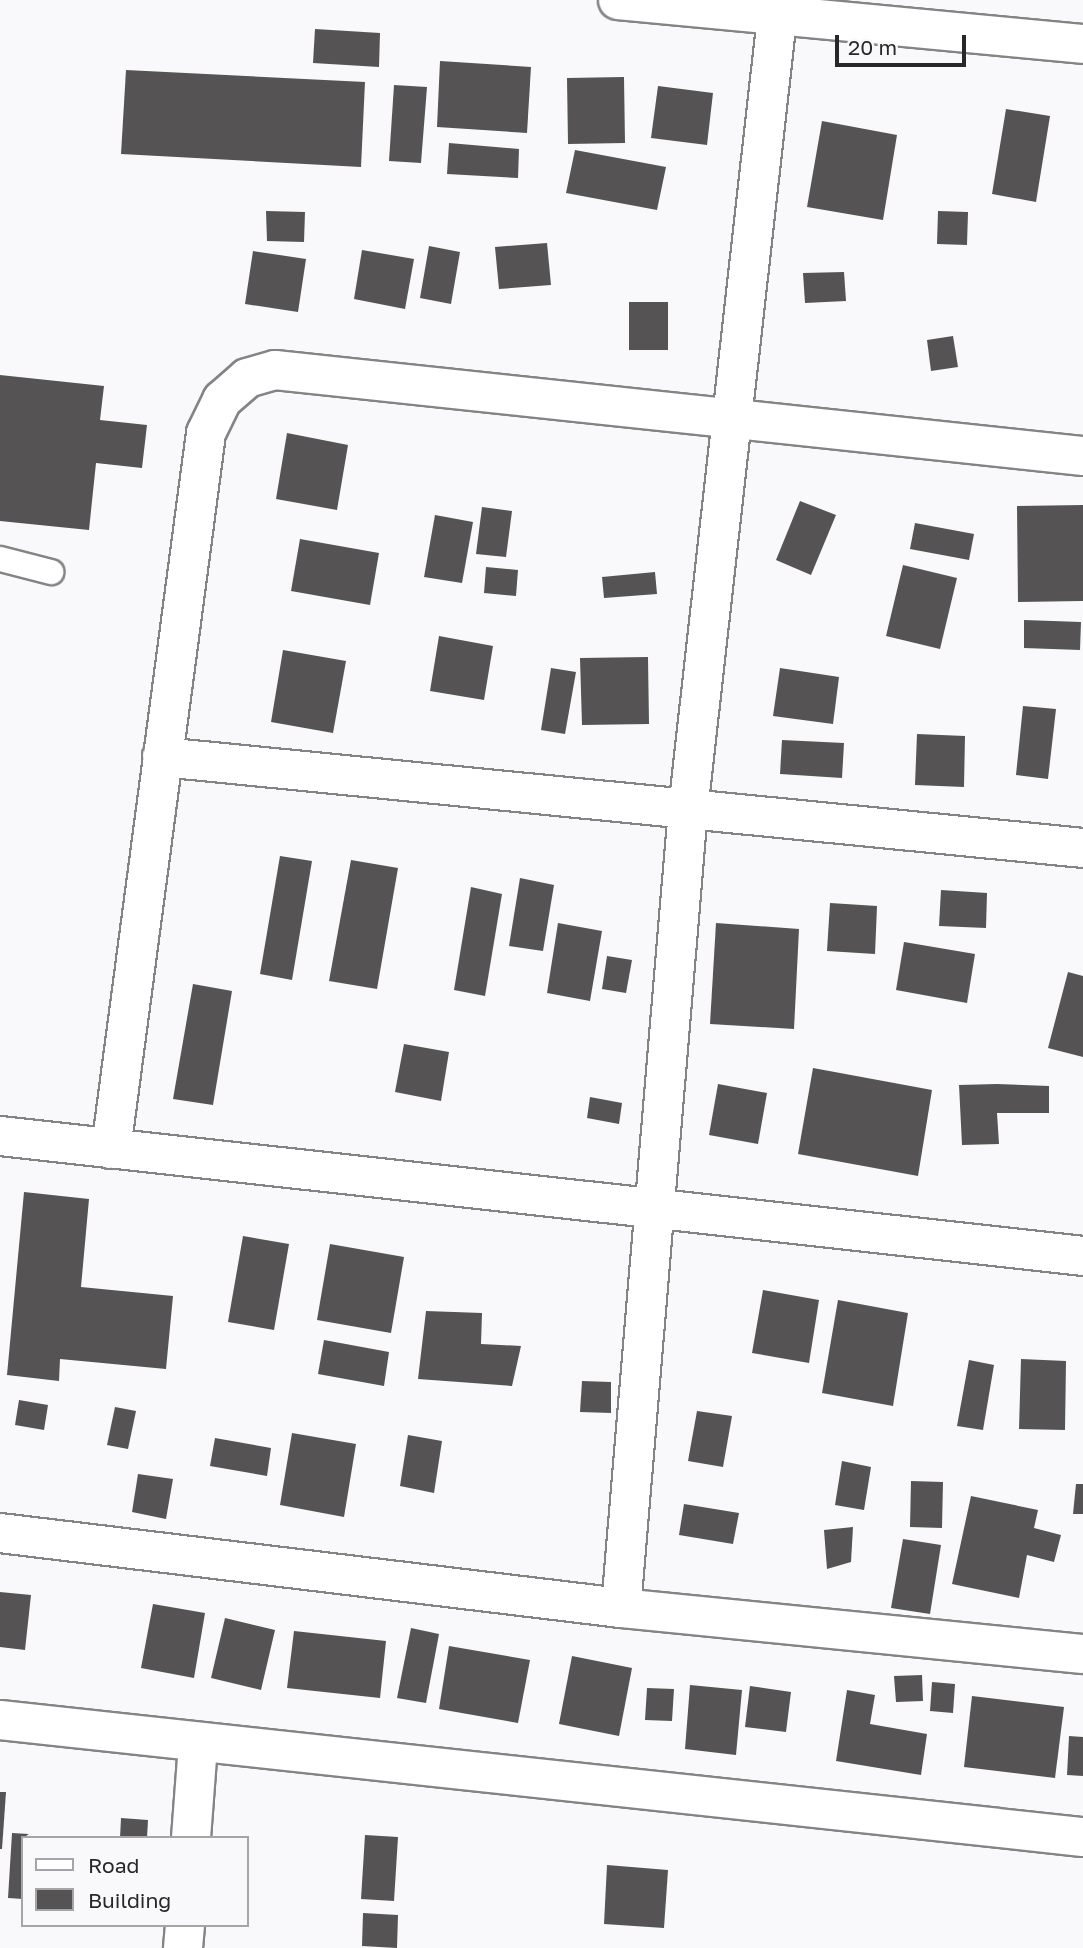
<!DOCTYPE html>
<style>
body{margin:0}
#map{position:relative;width:1083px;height:1948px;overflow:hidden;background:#f9f9fc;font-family:"Golos Text",sans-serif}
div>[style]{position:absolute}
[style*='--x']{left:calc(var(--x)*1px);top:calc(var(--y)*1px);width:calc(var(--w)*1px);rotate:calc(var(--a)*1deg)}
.building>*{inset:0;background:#565354}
.roads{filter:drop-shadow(2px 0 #838486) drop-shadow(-2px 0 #838486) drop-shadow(0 2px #838486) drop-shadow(0 -2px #838486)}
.lane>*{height:24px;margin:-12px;padding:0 12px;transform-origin:12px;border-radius:12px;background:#fff}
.street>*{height:38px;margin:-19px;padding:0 19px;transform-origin:19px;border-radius:19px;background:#fff}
span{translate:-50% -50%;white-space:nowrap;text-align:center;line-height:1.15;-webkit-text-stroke:7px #f9f9fc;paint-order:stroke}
.legend{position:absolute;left:21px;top:1836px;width:228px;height:91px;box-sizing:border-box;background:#f9f9fc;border:2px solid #a5a5a8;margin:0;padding:9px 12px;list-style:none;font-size:21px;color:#282829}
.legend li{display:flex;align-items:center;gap:14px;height:35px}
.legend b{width:35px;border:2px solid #a5a5a8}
.scale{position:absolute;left:835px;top:35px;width:131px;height:32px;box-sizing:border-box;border:4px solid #282829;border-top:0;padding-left:9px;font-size:21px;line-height:24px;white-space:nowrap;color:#282829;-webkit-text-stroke:5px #f9f9fc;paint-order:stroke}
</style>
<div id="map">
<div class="building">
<div style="clip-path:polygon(315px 29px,380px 33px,379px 67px,313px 63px)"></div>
<div style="clip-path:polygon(440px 61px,531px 67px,527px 133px,437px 127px)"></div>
<div style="clip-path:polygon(126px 70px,365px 82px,361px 167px,121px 154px)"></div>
<div style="clip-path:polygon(624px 77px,625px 143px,568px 144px,567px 78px)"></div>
<div style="clip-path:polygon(394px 85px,427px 87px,421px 163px,389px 161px)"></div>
<div style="clip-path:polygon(658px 86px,713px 93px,707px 145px,651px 138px)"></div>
<div style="clip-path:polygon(1006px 109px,1050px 116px,1036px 202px,992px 194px)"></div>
<div style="clip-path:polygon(822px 121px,897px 135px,883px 220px,807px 207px)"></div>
<div style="clip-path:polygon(449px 143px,519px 149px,518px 178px,447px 174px)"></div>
<div style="clip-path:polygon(575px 150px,666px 167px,657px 210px,566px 193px)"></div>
<div style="clip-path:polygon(266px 211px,305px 212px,304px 242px,267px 241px)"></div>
<div style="clip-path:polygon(938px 211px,968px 212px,967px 245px,937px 244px)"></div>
<div style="clip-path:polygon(547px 243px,551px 285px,499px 289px,495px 247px)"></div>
<div style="clip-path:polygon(429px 246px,460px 252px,451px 304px,420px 298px)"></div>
<div style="clip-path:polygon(362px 250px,414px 259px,405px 309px,354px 299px)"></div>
<div style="clip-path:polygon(253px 251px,306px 259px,298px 312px,245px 304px)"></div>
<div style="clip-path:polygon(844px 272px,846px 301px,805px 303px,803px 273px)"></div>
<div style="clip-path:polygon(629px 302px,668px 302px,668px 350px,629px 350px)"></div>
<div style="clip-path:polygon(953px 336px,958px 367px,931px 371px,927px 340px)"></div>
<div style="clip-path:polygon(0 375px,104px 386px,100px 420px,147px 425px,142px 468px,96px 463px,89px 530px,0 521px)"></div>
<div style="clip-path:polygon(287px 433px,348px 445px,337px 510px,276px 499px)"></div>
<div style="clip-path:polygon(800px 501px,836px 515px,811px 575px,776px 560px)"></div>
<div style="clip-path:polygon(1083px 505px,1083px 601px,1018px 602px,1017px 506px)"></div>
<div style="clip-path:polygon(482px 507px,512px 511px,506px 557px,476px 554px)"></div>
<div style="clip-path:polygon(435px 515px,473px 522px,462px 583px,424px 577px)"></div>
<div style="clip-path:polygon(915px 523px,974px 534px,969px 560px,910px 549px)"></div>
<div style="clip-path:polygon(300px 539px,379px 553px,370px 605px,291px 591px)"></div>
<div style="clip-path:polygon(903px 565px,957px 578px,940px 649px,886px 636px)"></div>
<div style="clip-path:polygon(486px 567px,518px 570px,516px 596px,484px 593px)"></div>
<div style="clip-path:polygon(655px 572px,657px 594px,604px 598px,602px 577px)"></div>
<div style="clip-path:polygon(1024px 620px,1081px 622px,1080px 650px,1024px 648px)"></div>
<div style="clip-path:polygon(439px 636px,493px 646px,484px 700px,430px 691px)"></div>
<div style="clip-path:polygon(283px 650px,346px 661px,333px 733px,271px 722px)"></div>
<div style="clip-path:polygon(648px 657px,649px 724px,582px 725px,580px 658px)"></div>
<div style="clip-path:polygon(551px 668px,576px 672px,565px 734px,541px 730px)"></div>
<div style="clip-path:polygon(780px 668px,839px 677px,833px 724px,773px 716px)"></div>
<div style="clip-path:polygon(1023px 706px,1056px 709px,1048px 779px,1016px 775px)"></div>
<div style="clip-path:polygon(917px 734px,965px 736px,964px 787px,915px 785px)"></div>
<div style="clip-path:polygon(782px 740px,844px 743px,842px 778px,780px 774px)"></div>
<div style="clip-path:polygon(280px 856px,312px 861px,292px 980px,260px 974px)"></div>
<div style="clip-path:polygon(351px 860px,398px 868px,377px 989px,329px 981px)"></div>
<div style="clip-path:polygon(520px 878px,554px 885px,543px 951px,509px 946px)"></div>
<div style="clip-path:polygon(471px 887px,502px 894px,485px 996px,454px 990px)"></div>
<div style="clip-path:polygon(941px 890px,987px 893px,986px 928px,939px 926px)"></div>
<div style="clip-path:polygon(830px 903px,877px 906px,875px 954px,827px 951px)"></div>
<div style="clip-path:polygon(558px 923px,602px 931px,590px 1001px,547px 993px)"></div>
<div style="clip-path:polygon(716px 923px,799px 929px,794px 1029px,710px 1024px)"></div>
<div style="clip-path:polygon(904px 942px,975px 954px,967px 1003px,896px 990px)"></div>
<div style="clip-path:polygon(607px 956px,632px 960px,626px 993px,602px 989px)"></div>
<div style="clip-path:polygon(1068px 972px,1083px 976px,1083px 1057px,1048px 1048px)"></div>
<div style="clip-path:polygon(193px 984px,232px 991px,213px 1105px,173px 1099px)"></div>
<div style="clip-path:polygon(404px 1044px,449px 1052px,441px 1101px,395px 1092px)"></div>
<div style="clip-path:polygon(813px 1068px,932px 1090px,918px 1176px,798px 1154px)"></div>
<div style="clip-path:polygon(718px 1084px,767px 1093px,758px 1144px,709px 1135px)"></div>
<div style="clip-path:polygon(997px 1084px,1049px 1086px,1049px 1113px,997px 1113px,999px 1144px,962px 1145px,959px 1085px)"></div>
<div style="clip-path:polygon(590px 1097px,622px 1103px,619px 1124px,587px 1118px)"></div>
<div style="clip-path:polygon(24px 1192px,89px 1199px,81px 1287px,173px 1296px,166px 1369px,60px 1359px,59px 1381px,7px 1375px)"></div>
<div style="clip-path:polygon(243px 1236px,289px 1244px,274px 1330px,228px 1322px)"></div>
<div style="clip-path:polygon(330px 1244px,404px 1257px,391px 1333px,317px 1320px)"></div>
<div style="clip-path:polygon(763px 1290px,819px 1300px,809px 1363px,752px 1353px)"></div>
<div style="clip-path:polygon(838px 1300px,908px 1313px,893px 1406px,822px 1393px)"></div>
<div style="clip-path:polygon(426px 1311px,482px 1313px,481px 1344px,521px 1346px,512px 1386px,418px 1379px)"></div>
<div style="clip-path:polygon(324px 1340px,389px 1352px,384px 1386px,318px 1374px)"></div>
<div style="clip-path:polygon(1021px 1359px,1066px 1361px,1065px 1430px,1019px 1429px)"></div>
<div style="clip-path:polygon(969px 1360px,994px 1365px,983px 1430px,957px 1426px)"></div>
<div style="clip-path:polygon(582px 1381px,611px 1382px,611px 1413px,580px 1412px)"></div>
<div style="clip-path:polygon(19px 1400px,48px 1405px,44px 1430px,15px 1425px)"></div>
<div style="clip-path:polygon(115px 1407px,136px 1411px,128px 1449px,107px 1445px)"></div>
<div style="clip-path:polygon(697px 1411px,732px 1416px,723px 1467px,688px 1461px)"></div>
<div style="clip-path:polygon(292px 1433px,356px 1444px,344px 1517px,280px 1505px)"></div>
<div style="clip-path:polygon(408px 1435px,442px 1441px,434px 1493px,400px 1486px)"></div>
<div style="clip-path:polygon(215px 1438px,271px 1448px,267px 1476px,210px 1466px)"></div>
<div style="clip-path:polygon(842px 1461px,871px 1467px,864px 1510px,835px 1505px)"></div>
<div style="clip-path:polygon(138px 1474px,173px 1479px,166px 1519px,132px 1512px)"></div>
<div style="clip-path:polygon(911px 1481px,943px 1482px,942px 1528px,910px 1527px)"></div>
<div style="clip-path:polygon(1076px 1484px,1083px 1484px,1083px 1514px,1073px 1514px)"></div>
<div style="clip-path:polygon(971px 1496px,1038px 1510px,1034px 1528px,1061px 1535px,1054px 1562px,1027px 1555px,1019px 1598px,952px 1584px)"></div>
<div style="clip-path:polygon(684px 1504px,739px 1513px,733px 1544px,679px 1535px)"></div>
<div style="clip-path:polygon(853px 1527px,851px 1562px,827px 1569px,824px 1530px)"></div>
<div style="clip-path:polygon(903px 1539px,941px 1545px,930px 1614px,891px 1608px)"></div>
<div style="clip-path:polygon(0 1592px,31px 1595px,25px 1650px,0 1647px)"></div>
<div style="clip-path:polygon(153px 1604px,205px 1613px,194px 1678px,141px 1668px)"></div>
<div style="clip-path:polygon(225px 1618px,275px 1630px,261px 1690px,211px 1678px)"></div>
<div style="clip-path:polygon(411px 1628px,439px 1634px,426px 1703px,397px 1698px)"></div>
<div style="clip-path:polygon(294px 1631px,386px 1641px,380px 1698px,287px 1688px)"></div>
<div style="clip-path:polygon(449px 1646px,530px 1660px,518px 1723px,439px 1709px)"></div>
<div style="clip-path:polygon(572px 1656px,632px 1668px,619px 1736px,559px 1724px)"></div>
<div style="clip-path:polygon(922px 1675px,923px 1701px,896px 1702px,894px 1676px)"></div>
<div style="clip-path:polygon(932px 1682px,955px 1684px,953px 1713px,930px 1711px)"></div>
<div style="clip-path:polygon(690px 1685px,742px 1690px,736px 1755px,685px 1749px)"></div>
<div style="clip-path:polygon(750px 1686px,791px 1692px,786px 1732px,745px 1727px)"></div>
<div style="clip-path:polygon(647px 1688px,674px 1689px,672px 1721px,645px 1720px)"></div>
<div style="clip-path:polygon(847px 1690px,875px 1695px,870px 1724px,927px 1734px,921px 1775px,836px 1761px)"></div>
<div style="clip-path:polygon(972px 1696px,1064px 1707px,1055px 1778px,964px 1767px)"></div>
<div style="clip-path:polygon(1069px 1736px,1083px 1737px,1083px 1776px,1067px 1775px)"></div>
<div style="clip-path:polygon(0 1792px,6px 1792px,2px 1849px,0 1849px)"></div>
<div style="clip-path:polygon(121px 1818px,148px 1820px,147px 1838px,120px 1838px)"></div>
<div style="clip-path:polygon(12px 1833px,29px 1834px,23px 1838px,23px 1899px,8px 1898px)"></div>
<div style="clip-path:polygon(365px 1835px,398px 1837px,394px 1901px,361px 1899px)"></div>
<div style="clip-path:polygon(607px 1865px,668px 1870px,664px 1928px,604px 1924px)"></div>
<div style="clip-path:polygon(363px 1913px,398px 1915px,397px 1948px,362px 1946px)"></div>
</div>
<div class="roads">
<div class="lane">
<div style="--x:0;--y:559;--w:53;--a:14.3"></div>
</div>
<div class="street">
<div style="--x:618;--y:0;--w:467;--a:5.4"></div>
<div style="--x:779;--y:0;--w:815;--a:96.41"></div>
<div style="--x:688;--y:810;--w:801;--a:94.8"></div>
<div style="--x:621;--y:1608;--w:464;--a:5.7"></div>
<div style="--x:162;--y:757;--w:925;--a:5.64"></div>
<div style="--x:0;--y:1136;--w:1090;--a:6.32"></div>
<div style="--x:111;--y:1149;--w:722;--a:-82.44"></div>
<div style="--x:206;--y:433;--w:37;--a:-64"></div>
<div style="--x:222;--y:400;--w:33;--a:-41"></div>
<div style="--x:247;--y:378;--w:29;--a:-16"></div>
<div style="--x:275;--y:370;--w:813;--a:6.08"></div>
<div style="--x:0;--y:1533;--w:626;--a:6.89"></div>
<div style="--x:0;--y:1720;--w:1089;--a:6.17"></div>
<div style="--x:191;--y:1838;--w:93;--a:-85.7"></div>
<div style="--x:183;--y:1948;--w:23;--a:-85"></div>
</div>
</div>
<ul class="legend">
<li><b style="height:9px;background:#fff"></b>Road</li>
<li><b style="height:19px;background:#565354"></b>Building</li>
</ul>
<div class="scale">20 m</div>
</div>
